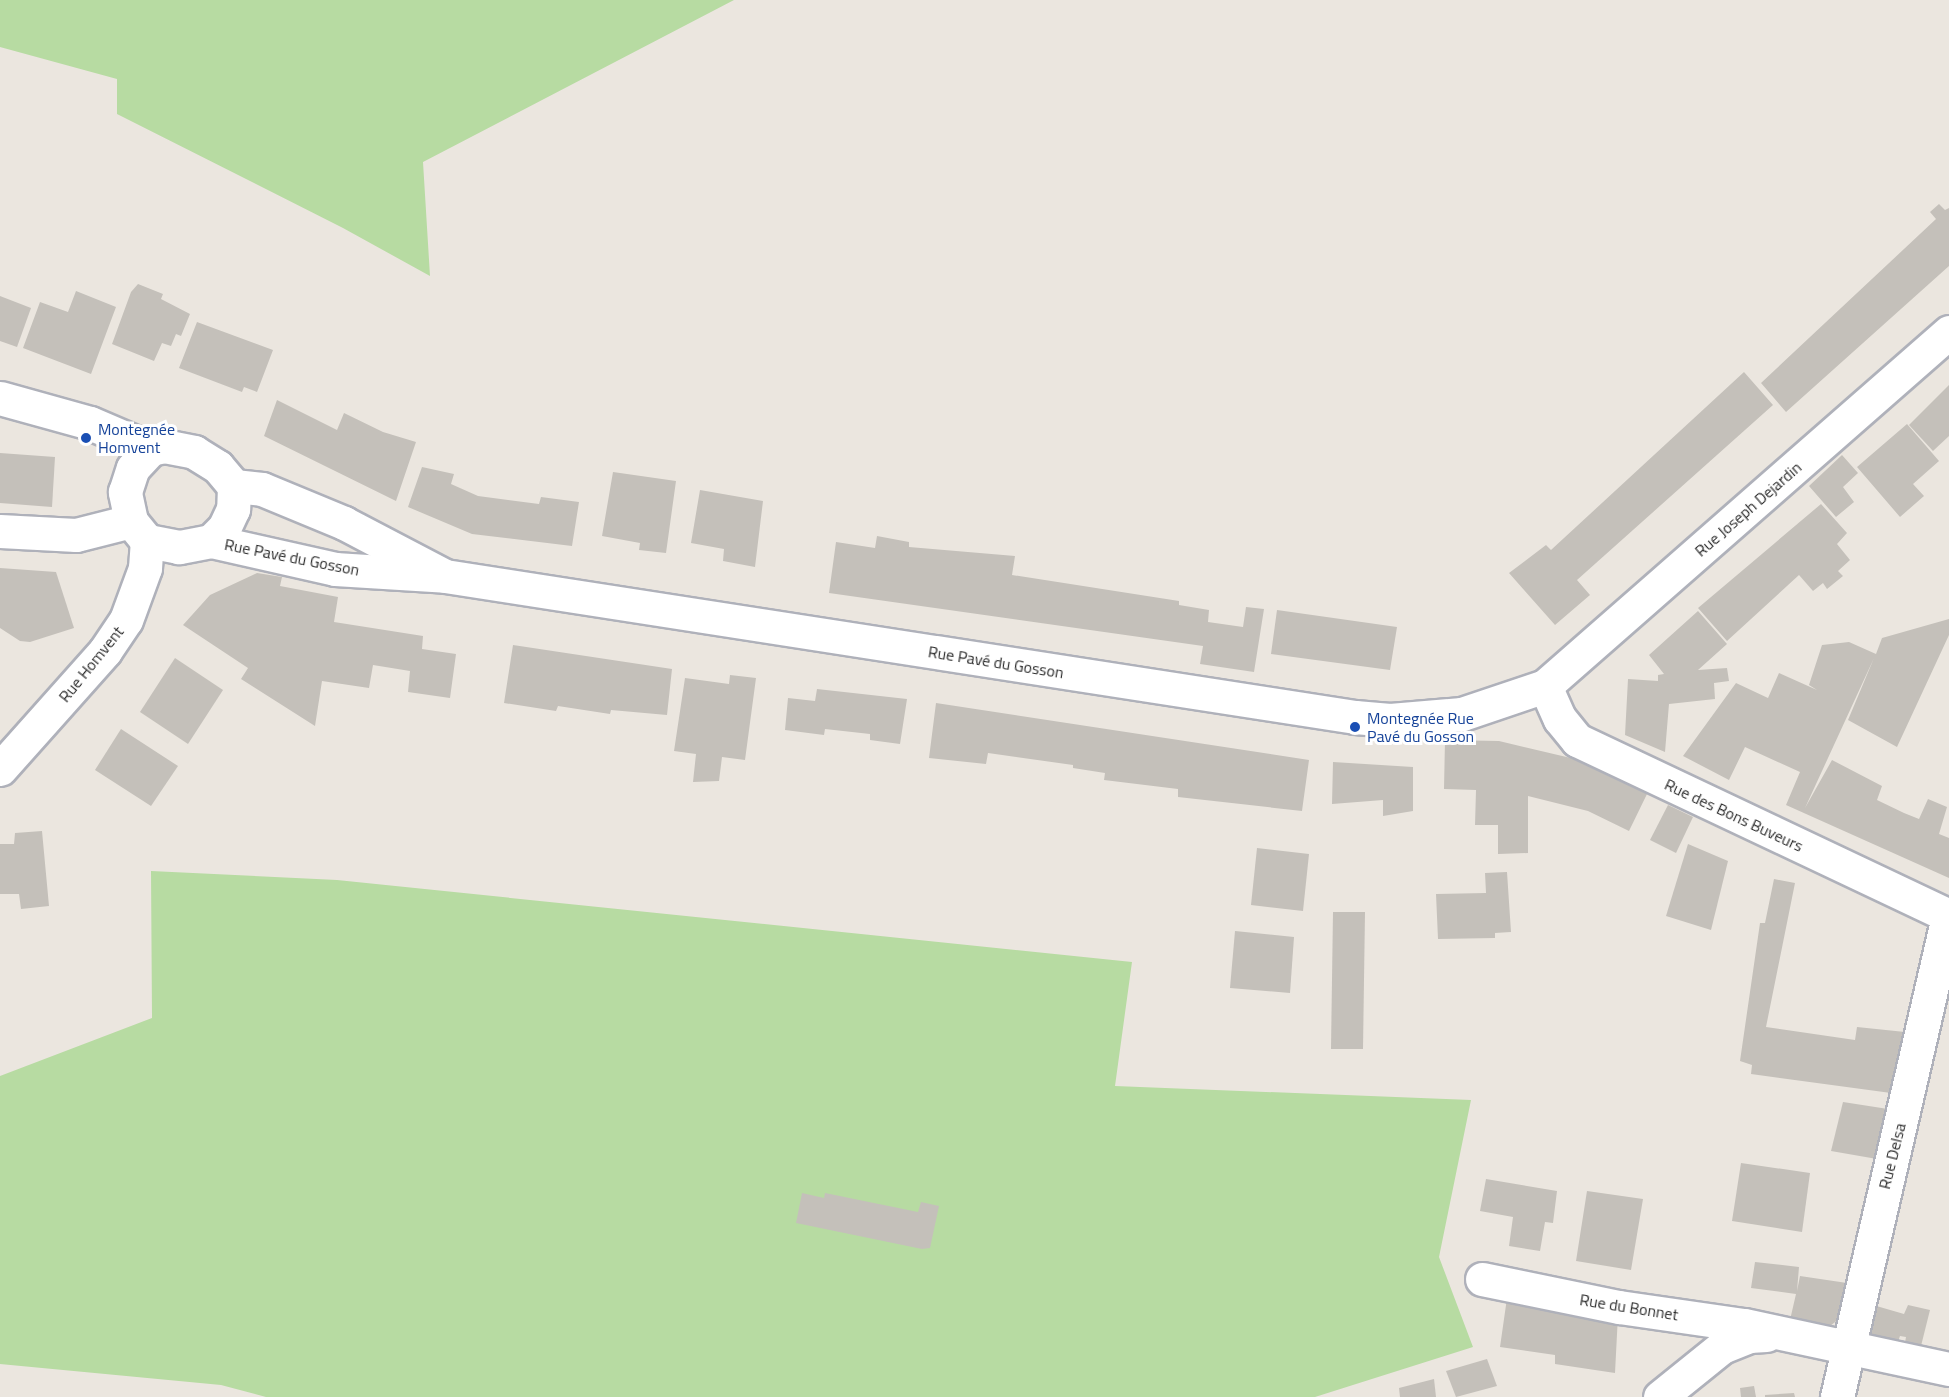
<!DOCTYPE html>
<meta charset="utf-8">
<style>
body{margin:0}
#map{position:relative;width:1949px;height:1397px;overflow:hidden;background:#ebe6df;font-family:"Titillium Web",sans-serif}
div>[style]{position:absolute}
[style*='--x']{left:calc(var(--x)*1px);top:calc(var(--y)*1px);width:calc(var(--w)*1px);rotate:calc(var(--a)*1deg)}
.green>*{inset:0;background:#b7dba2}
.building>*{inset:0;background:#c4c0ba}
.roads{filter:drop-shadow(2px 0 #afb1ba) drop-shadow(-2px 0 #afb1ba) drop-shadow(0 2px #afb1ba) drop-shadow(0 -2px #afb1ba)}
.minor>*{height:33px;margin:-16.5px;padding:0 16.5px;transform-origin:16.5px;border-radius:16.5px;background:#fff}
.dots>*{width:16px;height:16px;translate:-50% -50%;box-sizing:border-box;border:3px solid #fff;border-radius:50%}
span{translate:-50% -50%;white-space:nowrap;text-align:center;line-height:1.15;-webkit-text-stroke:6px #fff;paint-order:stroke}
.transit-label{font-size:16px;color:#164399}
.left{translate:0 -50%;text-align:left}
.street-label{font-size:16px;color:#2b2b2b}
</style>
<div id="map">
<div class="green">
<div style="clip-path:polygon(0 0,734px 0,423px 162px,430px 276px,343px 228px,117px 114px,117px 79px,0 47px)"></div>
<div style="clip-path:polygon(151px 871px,337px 880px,1132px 962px,1115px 1086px,1471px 1100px,1439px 1257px,1473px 1347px,1315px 1397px,266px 1397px,221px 1385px,0 1364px,0 1076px,152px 1018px)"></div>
</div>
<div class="building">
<div style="clip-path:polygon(1939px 204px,1945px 210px,1949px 208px,1949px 266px,1786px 412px,1761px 383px,1936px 219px,1930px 212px)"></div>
<div style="clip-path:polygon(138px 284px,163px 294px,161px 299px,190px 314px,181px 336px,176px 334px,171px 346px,162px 343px,154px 361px,112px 344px,131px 292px)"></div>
<div style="clip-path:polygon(76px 291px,116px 307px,91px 374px,23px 348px,40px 302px,68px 312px)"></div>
<div style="clip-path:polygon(0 296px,31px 308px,17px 347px,0 341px)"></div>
<div style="clip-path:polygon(197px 322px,273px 350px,257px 392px,244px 387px,242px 392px,179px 368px)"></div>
<div style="clip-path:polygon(1744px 372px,1773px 405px,1577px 580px,1590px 595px,1555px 625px,1509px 573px,1546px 545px,1551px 550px)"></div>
<div style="clip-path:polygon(1949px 385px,1949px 436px,1933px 451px,1909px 425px)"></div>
<div style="clip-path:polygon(277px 400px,337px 430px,344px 413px,383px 432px,416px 442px,396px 501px,264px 436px)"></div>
<div style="clip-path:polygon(1907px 424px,1939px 461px,1913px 484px,1924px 496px,1900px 517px,1857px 467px)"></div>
<div style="clip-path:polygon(0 453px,55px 457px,52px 507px,0 503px)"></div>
<div style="clip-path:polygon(1842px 455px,1858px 473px,1843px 487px,1854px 502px,1836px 517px,1809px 486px)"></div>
<div style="clip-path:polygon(422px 467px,454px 474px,451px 484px,478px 496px,539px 504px,541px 497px,579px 502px,572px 546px,472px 534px,408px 507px)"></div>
<div style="clip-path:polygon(613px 472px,676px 481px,666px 553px,639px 550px,640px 543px,602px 536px)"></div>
<div style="clip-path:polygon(700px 490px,763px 501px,755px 567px,723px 561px,724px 549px,691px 543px)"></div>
<div style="clip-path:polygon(1821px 504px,1847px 533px,1837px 544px,1850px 560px,1838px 571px,1843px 576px,1827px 589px,1823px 583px,1813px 591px,1799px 575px,1727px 641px,1698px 608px)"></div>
<div style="clip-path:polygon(877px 536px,909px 542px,909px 547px,1015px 556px,1012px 575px,1179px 601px,1179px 605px,1209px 610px,1208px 622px,1243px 627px,1246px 607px,1264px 609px,1254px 672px,1200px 664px,1203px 646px,829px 593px,836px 542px,875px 548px)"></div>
<div style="clip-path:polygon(0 568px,56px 572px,74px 628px,30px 642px,20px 641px,0 628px)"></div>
<div style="clip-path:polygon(257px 573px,282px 577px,280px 586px,338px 597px,334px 622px,423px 636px,422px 649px,456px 654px,450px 698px,408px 692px,410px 671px,373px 665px,369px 688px,322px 681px,315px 726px,241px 679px,248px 668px,183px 625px,210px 595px)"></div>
<div style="clip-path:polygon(1277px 610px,1397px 627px,1390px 670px,1271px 654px)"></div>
<div style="clip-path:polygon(1698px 611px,1727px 644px,1698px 670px,1727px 668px,1729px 681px,1714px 683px,1715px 699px,1669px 704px,1665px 752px,1625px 735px,1628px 679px,1658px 681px,1658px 675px,1664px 674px,1649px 655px)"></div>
<div style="clip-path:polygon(1949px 619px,1949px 635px,1897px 747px,1848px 720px,1874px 658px,1805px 808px,1832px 760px,1882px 786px,1877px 800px,1904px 813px,1919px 819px,1928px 799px,1947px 807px,1939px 834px,1949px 838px,1949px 878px,1786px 805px,1800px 772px,1745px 747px,1729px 780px,1683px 756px,1736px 683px,1768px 698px,1779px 673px,1817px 690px,1809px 685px,1822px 645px,1849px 642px,1876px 654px,1882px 638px)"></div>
<div style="clip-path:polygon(513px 645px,672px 669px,667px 715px,611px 710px,610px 714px,558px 706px,556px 711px,504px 703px)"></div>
<div style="clip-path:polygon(175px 658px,223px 690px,188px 744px,140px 712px)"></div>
<div style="clip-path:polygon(730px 675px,756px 678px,745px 760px,722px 757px,719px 781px,693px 782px,696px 754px,674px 751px,685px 678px,729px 684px)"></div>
<div style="clip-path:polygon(817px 689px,907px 699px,900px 744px,870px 740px,870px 734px,825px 729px,824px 735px,785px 730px,788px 698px,815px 701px)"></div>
<div style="clip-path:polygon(936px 703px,1309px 760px,1302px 811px,1178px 797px,1178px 789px,1104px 780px,1105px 773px,1073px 768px,1073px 765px,988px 753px,986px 764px,929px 758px)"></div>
<div style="clip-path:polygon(121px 729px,178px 766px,151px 806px,95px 770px)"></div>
<div style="clip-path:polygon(1445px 740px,1499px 741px,1575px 759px,1647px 794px,1629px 831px,1588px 811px,1528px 796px,1528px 853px,1498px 854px,1498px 825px,1475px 825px,1476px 790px,1444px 789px)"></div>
<div style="clip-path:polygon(1333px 762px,1413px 767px,1413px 811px,1383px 816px,1383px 800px,1332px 804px)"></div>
<div style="clip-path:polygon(1668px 805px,1693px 817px,1676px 853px,1650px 840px)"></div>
<div style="clip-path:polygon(42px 831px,49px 906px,21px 909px,19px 894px,0 894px,0 844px,14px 844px,15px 833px)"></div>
<div style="clip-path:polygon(1688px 844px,1728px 861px,1711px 930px,1666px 916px)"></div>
<div style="clip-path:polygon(1257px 848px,1309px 854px,1303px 911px,1251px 905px)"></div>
<div style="clip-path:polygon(1507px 872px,1511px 932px,1495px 933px,1495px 938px,1438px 939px,1436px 894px,1486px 893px,1485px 873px)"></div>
<div style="clip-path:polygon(1774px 879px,1795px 883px,1766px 1027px,1855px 1040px,1857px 1027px,1905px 1032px,1891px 1093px,1751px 1074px,1752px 1065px,1740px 1061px,1760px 923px,1765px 923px)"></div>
<div style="clip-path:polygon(1333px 912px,1365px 912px,1363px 1049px,1331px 1049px)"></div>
<div style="clip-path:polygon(1235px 931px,1294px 937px,1290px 993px,1230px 988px)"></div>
<div style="clip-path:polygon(1843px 1102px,1888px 1109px,1877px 1159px,1831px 1151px)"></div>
<div style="clip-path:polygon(1741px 1163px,1810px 1173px,1802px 1232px,1732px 1221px)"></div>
<div style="clip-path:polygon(1486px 1179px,1557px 1191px,1553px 1223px,1545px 1222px,1540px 1251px,1509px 1246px,1513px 1217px,1480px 1211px)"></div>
<div style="clip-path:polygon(1587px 1191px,1643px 1199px,1631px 1270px,1576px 1261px)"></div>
<div style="clip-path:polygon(802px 1193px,824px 1198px,825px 1193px,918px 1212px,921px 1202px,939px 1206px,930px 1248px,922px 1249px,796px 1223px)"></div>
<div style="clip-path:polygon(1755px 1262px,1799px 1267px,1797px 1291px,1800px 1276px,1847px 1283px,1839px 1319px,1830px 1326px,1790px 1320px,1796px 1294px,1751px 1288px)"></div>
<div style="clip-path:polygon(1507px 1298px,1618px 1315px,1615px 1373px,1555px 1364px,1555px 1355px,1500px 1347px)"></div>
<div style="clip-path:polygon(1873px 1305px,1904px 1314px,1908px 1305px,1930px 1310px,1920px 1350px,1904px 1348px,1906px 1337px,1900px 1336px,1896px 1347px,1866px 1334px)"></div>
<div style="clip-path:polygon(1487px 1359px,1497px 1386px,1456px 1397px,1446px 1371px)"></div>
<div style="clip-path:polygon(1434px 1379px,1436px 1397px,1400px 1397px,1399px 1388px)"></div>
<div style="clip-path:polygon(1754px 1386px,1756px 1397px,1741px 1397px,1740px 1388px)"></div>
<div style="clip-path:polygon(1794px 1393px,1795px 1397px,1765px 1397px,1765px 1395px)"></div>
</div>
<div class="roads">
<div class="minor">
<div style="--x:0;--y:398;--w:93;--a:15.5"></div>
<div style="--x:90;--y:423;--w:66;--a:23.1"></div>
<div style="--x:164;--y:446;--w:31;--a:11"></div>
<div style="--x:194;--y:452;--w:28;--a:32"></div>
<div style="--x:218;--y:467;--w:25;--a:50"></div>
<div style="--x:234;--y:486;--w:23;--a:92"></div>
<div style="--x:233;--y:509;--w:21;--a:115"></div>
<div style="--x:224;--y:528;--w:18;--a:135"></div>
<div style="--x:211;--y:541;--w:33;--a:169"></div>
<div style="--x:179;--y:547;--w:33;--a:-169"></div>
<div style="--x:147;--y:541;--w:26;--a:-129"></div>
<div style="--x:131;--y:521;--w:30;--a:-102"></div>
<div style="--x:125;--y:492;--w:25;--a:-72"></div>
<div style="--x:133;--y:468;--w:26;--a:-47"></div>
<div style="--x:151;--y:449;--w:13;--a:-13"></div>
<div style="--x:234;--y:486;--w:28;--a:6"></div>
<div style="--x:262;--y:489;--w:89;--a:22.5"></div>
<div style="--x:344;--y:523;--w:110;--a:27.7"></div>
<div style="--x:0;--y:531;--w:76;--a:3"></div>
<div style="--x:76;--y:535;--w:57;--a:-14.3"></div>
<div style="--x:211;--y:541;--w:127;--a:12.7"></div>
<div style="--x:335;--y:569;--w:110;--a:3.6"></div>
<div style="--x:445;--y:576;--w:921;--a:8.81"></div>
<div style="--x:1355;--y:717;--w:35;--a:5"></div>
<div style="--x:1390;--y:720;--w:72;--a:-4.8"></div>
<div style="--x:1462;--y:714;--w:88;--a:-18.6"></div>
<div style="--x:1545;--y:686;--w:537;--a:-41.23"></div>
<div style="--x:1545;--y:686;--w:36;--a:66"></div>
<div style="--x:1560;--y:719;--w:27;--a:51"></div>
<div style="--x:1577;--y:740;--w:412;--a:25.3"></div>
<div style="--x:0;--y:769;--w:158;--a:-48.3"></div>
<div style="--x:105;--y:651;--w:37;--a:-56"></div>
<div style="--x:126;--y:620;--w:55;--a:-69.9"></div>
<div style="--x:145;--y:568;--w:27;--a:-86"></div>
<div style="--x:1482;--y:1279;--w:140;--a:11.6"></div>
<div style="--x:1619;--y:1307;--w:126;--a:8.2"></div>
<div style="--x:1744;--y:1325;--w:210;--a:12.1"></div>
<div style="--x:1660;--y:1397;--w:80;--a:-38.9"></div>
<div style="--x:1722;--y:1347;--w:29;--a:-22"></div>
<div style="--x:1749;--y:1336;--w:17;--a:-3"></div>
<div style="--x:1837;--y:1397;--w:494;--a:-77"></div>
</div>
</div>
<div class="dots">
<div style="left:86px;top:438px;background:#1a4fb4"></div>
<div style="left:1355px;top:727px;background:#1a4fb4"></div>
</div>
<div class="transit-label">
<span class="left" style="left:98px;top:438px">Montegnée<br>Homvent</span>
<span class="left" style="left:1367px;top:727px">Montegnée Rue<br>Pavé du Gosson</span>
</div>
<div class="street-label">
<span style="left:1748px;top:509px;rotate:-41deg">Rue Joseph Dejardin</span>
<span style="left:292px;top:557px;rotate:11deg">Rue Pavé du Gosson</span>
<span style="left:996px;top:662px;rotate:9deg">Rue Pavé du Gosson</span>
<span style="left:91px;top:664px;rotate:-51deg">Rue Homvent</span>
<span style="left:1734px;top:815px;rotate:25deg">Rue des Bons Buveurs</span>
<span style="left:1892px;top:1156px;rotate:-76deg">Rue Delsa</span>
<span style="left:1629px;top:1307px;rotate:9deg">Rue du Bonnet</span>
</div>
</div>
